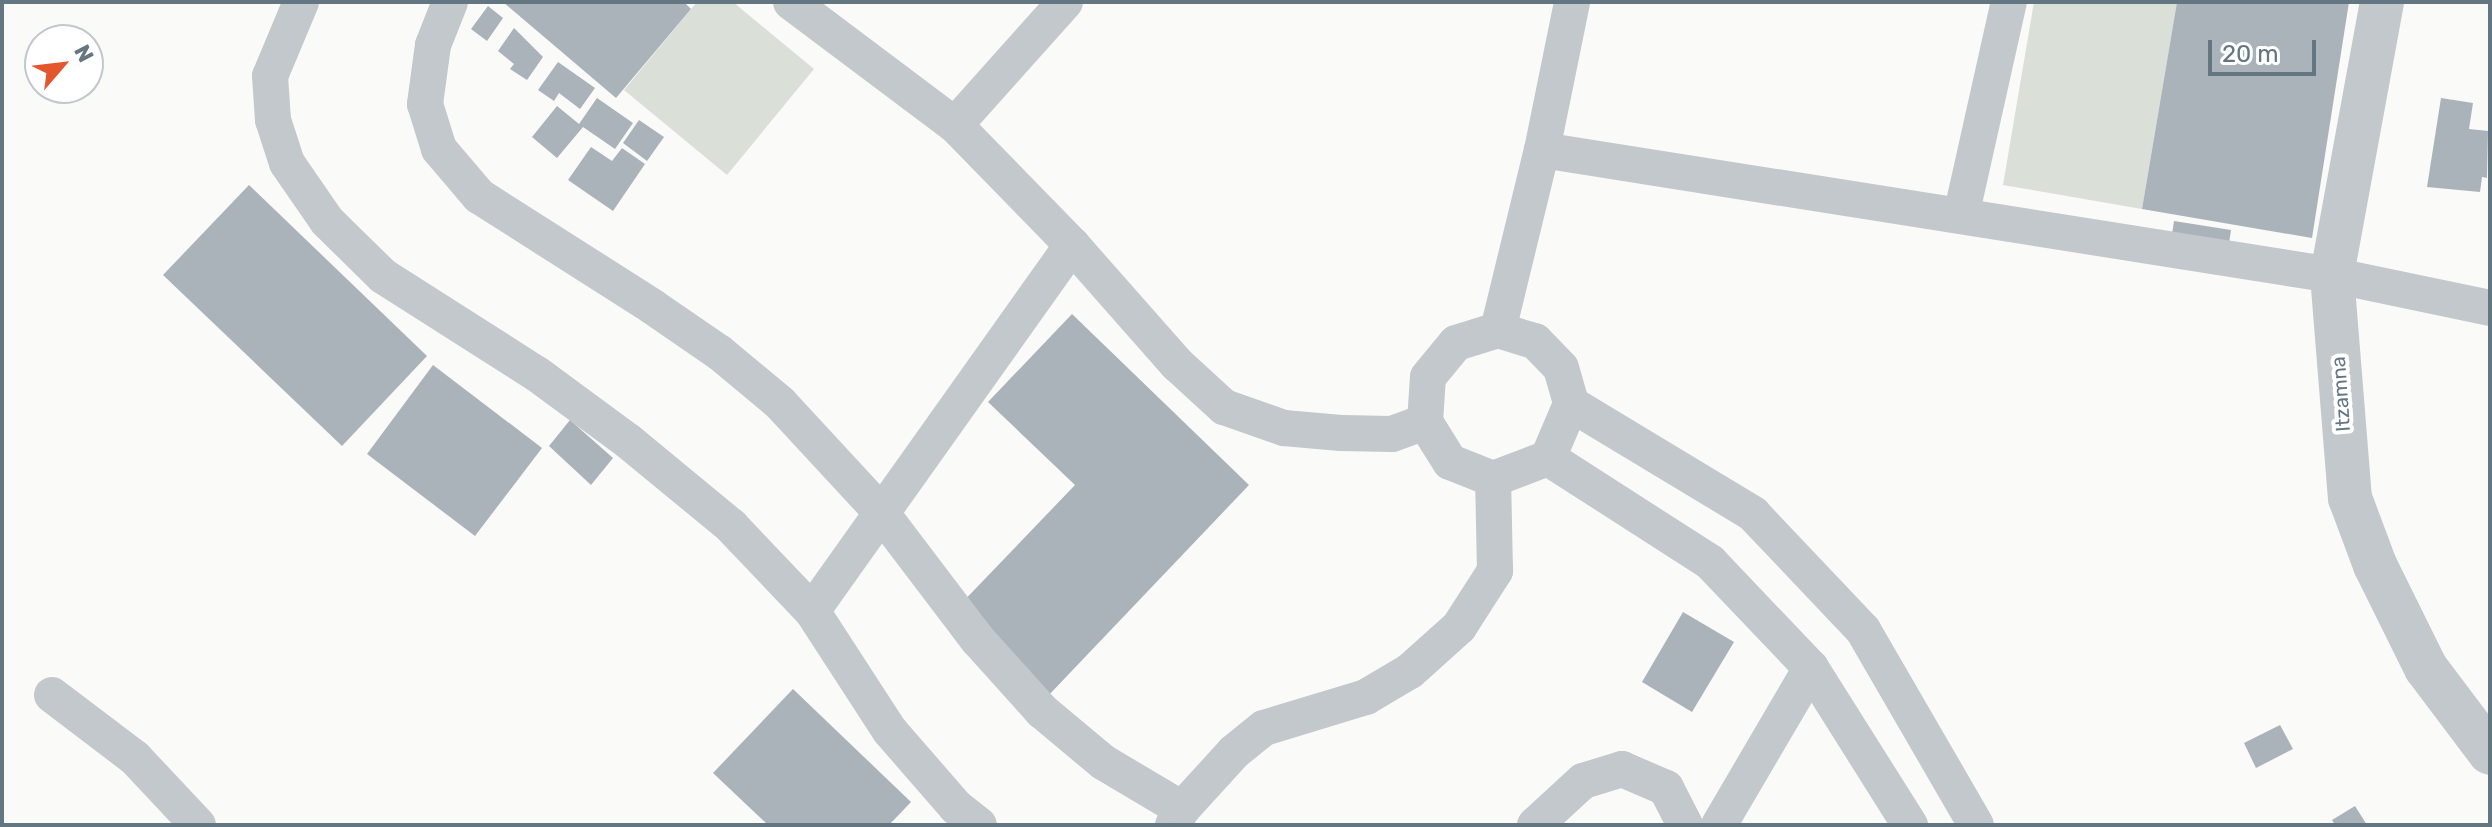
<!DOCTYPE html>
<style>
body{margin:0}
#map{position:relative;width:2492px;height:827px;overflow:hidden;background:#fafaf8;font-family:Rubik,sans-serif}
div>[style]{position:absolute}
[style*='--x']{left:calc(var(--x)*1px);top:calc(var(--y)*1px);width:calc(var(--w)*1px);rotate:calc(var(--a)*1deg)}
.green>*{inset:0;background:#dadfd7}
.building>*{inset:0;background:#aab3b9}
.minor>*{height:36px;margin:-18px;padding:0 18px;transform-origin:18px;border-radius:18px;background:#c3c8cc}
.tertiary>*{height:44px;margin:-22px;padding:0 22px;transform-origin:22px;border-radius:22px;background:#c3c8cc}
span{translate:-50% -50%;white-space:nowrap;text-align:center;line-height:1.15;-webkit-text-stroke:8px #fff;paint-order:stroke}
.street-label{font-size:20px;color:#657683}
.frame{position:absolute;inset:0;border:4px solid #657683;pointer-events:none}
.north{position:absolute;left:24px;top:24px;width:80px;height:80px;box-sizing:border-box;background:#fff;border:2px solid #c1c8cd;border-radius:50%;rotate:62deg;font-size:22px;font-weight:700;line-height:32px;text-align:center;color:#657683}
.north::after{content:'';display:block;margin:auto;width:28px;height:36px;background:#e4572e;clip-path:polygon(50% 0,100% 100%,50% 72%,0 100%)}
.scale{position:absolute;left:2208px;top:40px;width:108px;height:36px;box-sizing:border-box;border:4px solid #657683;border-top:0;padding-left:10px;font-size:24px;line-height:28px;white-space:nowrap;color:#657683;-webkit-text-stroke:6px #fff;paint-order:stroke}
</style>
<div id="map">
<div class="green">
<div style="clip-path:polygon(697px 2px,733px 2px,814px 69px,727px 175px,624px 90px)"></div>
<div style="clip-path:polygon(2034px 2px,2177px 2px,2142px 209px,2003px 185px)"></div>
</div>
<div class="building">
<div style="clip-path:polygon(503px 2px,684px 2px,691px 9px,616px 98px)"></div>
<div style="clip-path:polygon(2177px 2px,2349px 2px,2312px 238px,2142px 209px)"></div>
<div style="clip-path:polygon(488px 6px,503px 18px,487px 41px,471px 29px)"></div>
<div style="clip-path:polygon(514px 28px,543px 57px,527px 80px,510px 69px,514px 64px,498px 51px)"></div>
<div style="clip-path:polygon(558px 62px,595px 88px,580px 109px,559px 93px,554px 101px,538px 90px)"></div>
<div style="clip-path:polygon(597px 98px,633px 123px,615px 149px,583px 127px,557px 158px,532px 137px,557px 106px,579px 124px)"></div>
<div style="clip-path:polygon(2441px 98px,2473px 103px,2469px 129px,2488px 131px,2487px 178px,2482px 177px,2480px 192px,2427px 187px)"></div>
<div style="clip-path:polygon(639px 120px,664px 137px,647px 161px,623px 143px)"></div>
<div style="clip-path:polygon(591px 147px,612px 161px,622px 148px,645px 164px,613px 211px,568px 180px)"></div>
<div style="clip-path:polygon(249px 185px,427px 356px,342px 446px,163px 275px)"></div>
<div style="clip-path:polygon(2174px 221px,2231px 230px,2228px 250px,2171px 241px)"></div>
<div style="clip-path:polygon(1072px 314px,1249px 485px,1046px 698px,955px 610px,1075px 485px,988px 402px)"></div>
<div style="clip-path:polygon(433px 365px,542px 448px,475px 536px,367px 454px)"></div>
<div style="clip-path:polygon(570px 420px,613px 458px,591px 485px,549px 446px)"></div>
<div style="clip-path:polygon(1683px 612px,1734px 642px,1692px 712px,1642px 682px)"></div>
<div style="clip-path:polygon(793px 689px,911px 802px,889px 825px,768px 825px,713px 773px)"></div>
<div style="clip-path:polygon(2280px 725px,2293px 749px,2256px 768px,2244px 743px)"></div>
<div style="clip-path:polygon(2355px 806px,2367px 825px,2335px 825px,2332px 820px)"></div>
</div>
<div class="minor">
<div style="--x:301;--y:2;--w:80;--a:112.7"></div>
<div style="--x:270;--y:76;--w:44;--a:86.1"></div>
<div style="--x:273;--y:120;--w:45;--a:72"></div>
<div style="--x:287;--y:163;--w:70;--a:55.4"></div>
<div style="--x:327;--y:221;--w:78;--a:44.5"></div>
<div style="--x:383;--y:276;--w:183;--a:32.5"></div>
<div style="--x:537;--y:374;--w:113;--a:36.4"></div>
<div style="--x:628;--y:441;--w:134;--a:39.5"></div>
<div style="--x:731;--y:526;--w:117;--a:46.4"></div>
<div style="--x:812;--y:611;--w:143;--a:57"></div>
<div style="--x:890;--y:731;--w:101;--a:49"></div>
<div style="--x:956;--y:807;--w:29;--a:38"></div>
<div style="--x:450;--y:2;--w:46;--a:111.6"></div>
<div style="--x:433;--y:45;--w:60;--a:97.7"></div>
<div style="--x:425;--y:104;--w:47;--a:72.7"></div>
<div style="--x:439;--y:149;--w:62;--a:49.6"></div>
<div style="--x:479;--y:196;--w:206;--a:32.5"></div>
<div style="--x:653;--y:307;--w:81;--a:34.5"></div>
<div style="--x:720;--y:353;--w:78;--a:39.8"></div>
<div style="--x:780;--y:403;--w:147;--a:47.2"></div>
<div style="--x:880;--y:511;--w:162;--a:52.8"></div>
<div style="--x:978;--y:640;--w:96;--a:48"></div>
<div style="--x:1042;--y:711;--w:80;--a:39.9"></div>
<div style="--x:1103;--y:762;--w:92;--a:30.7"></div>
<div style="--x:791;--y:2;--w:205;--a:36.9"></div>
<div style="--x:955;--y:125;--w:168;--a:45.7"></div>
<div style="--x:1072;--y:245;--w:159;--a:48.6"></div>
<div style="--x:1177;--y:364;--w:64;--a:42.5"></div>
<div style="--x:1224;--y:407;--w:64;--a:19.3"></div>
<div style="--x:1284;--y:428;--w:57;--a:5"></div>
<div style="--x:1341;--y:433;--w:51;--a:1.1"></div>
<div style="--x:1392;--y:434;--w:35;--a:-20"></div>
<div style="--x:955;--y:125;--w:165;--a:-48.2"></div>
<div style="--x:1542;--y:150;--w:800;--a:8.99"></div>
<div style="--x:2332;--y:275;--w:161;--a:11.8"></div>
<div style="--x:1961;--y:216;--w:219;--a:-77.4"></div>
<div style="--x:1498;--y:330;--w:185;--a:-76.3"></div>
<div style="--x:1542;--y:150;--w:151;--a:-78.5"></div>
<div style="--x:1571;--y:404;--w:59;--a:113.1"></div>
<div style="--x:1548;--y:458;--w:59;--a:159.1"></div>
<div style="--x:1493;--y:479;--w:46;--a:-158.4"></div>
<div style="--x:1450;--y:462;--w:47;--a:-122"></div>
<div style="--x:1425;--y:422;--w:45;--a:-86.2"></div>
<div style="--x:1428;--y:377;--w:44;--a:-50.5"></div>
<div style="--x:1456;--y:343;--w:44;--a:-17.2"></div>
<div style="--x:1498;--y:330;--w:39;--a:17"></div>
<div style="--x:1535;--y:341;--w:37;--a:46"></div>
<div style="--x:1561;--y:368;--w:37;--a:74"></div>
<div style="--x:1571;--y:404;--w:213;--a:31.1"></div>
<div style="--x:1753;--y:514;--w:160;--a:46.5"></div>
<div style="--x:1863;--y:630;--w:225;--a:59.9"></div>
<div style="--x:1548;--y:458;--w:193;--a:32.7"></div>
<div style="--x:1710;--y:562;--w:146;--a:46.4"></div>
<div style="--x:1811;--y:668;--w:186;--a:57.8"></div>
<div style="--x:812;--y:611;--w:449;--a:-54.6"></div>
<div style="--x:52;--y:695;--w:104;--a:37.2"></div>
<div style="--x:135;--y:758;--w:92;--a:46.8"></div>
<div style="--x:1173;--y:825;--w:18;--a:-61"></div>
<div style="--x:1182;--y:809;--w:77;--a:-47.6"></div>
<div style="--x:1234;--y:752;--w:38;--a:-39"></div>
<div style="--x:1264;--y:728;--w:107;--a:-16.9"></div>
<div style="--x:1366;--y:697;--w:51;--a:-30.6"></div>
<div style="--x:1410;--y:671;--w:66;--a:-41.9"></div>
<div style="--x:1459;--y:627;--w:67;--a:-57.3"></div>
<div style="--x:1495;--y:571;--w:92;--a:-91.2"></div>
<div style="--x:1535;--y:825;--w:65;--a:-42.5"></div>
<div style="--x:1583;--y:781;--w:41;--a:-17.1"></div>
<div style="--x:1622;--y:769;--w:48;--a:23.4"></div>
<div style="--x:1666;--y:788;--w:42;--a:62.8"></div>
<div style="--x:1719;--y:825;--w:182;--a:-59.6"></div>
</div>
<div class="tertiary">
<div style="--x:2382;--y:2;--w:278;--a:100.4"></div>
<div style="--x:2332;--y:275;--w:224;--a:85.4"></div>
<div style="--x:2350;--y:498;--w:72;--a:69.5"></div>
<div style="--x:2375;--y:565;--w:115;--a:63.7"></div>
<div style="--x:2426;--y:668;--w:106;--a:53"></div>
</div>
<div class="street-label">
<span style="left:2341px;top:394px;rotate:-94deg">Itzamna</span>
</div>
<div class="frame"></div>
<div class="north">N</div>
<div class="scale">20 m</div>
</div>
